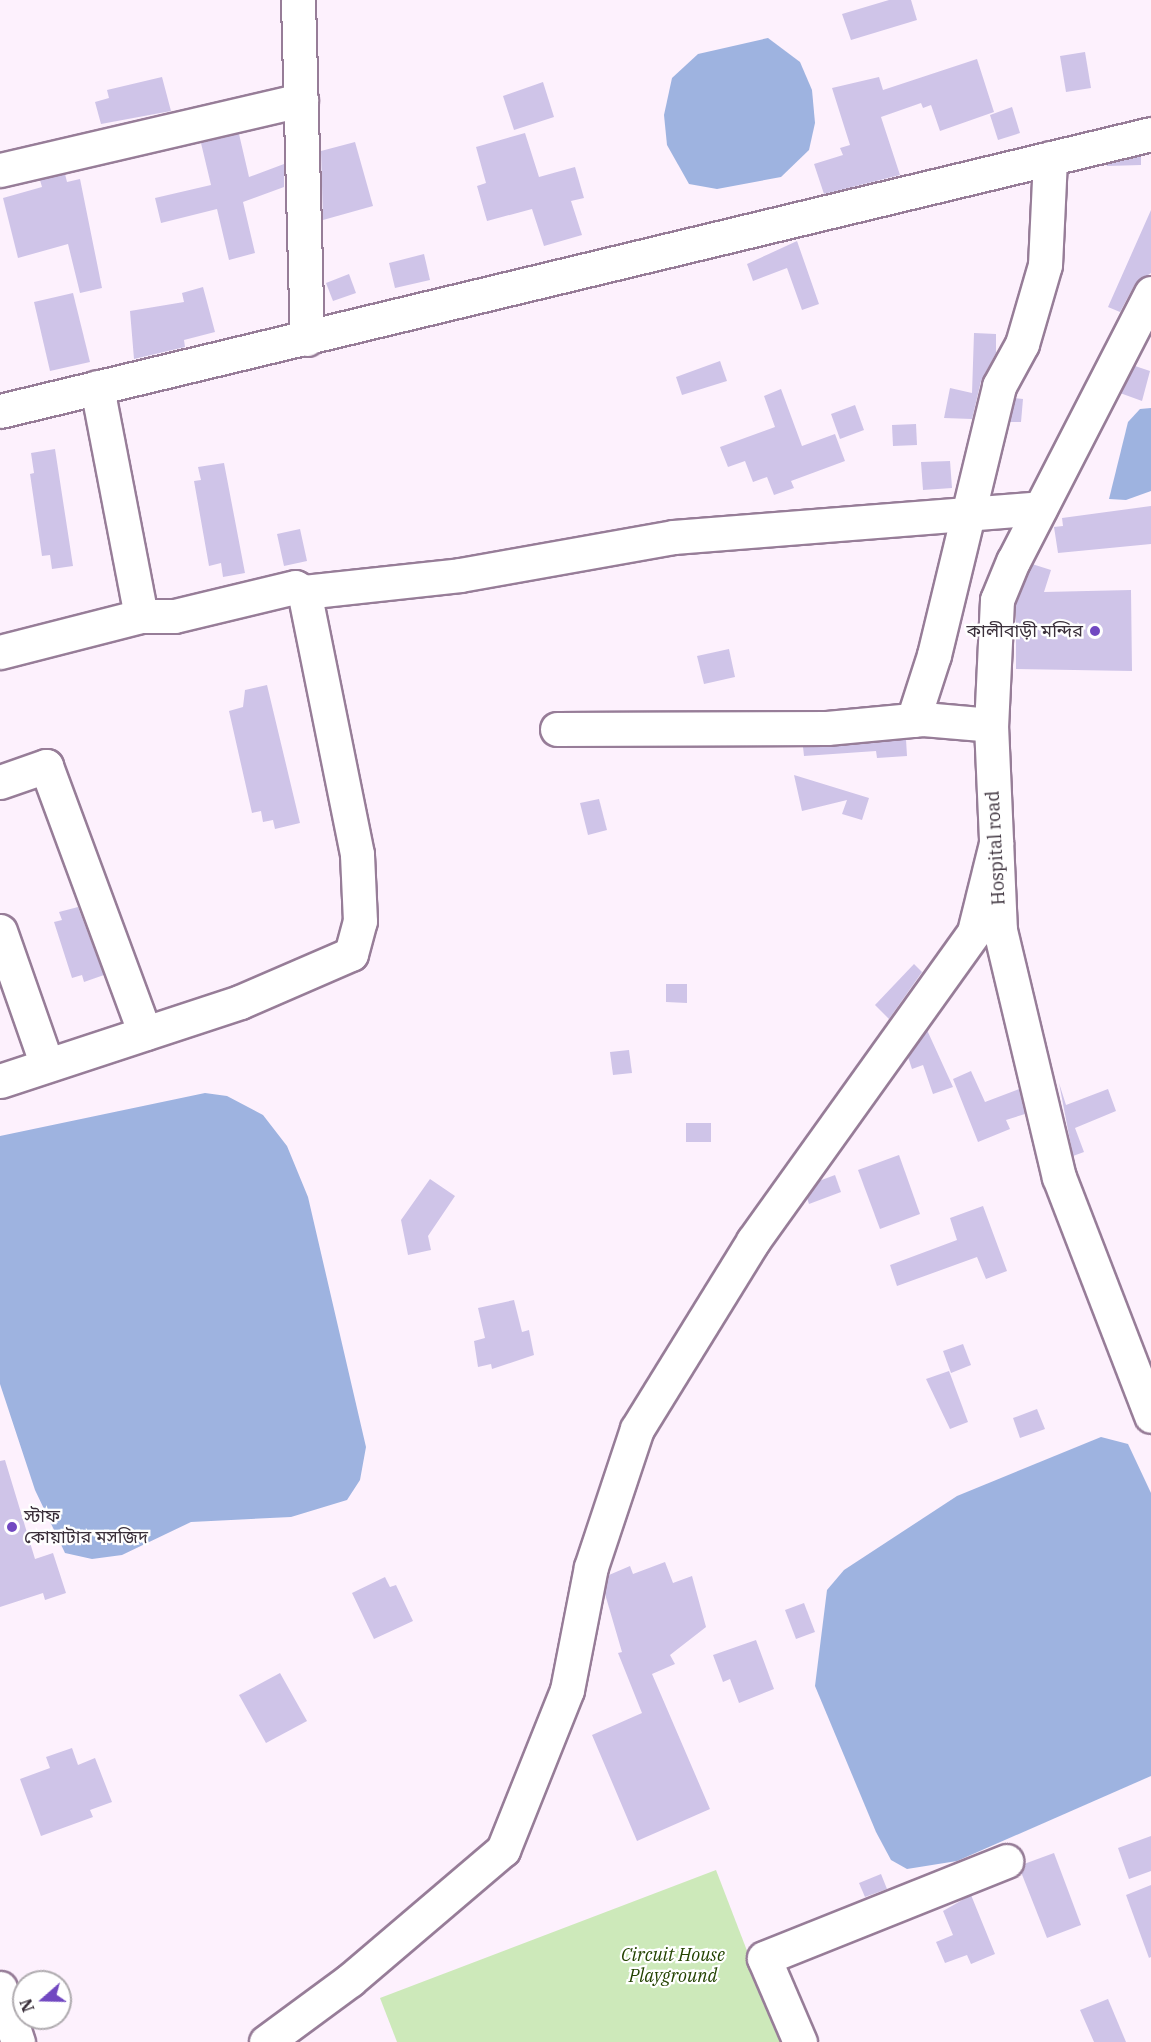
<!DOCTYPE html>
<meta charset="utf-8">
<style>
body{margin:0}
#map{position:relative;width:1151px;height:2042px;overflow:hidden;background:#fdf1fd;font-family:"IBM Plex Serif","Noto Sans Bengali",serif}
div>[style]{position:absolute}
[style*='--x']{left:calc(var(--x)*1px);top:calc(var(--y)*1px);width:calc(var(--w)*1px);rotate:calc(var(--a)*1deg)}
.green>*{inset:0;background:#cde9ba}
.water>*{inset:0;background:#9eb3e0}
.building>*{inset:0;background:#cfc4e8}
.roads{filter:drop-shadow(2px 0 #977d98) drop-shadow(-2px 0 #977d98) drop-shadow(0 2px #977d98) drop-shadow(0 -2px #977d98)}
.minor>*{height:33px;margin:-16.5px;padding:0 16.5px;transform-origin:16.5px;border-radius:16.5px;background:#fff}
.dots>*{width:16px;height:16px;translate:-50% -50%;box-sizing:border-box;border:3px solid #fff;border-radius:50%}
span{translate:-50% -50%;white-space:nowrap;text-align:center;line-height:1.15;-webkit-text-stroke:4.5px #fff;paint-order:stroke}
.poi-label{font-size:18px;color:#3a2f3a}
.right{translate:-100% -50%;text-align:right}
.left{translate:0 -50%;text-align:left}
.street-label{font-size:18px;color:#3a2f3a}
.park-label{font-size:18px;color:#234300;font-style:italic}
.north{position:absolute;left:12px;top:1970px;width:60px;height:60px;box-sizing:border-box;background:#fff;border:2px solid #b0acb0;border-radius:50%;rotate:250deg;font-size:16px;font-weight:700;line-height:24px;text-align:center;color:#3a2f3a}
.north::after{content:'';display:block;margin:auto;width:21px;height:27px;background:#7148c1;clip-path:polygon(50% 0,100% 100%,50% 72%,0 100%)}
</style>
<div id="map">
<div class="green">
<div style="clip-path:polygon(716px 1870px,782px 2042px,397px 2042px,380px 1998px)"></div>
</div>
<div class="water">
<div style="clip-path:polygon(768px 38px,800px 62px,812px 90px,815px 123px,809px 150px,781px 177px,717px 189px,689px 184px,667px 145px,664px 115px,672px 78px,698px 54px)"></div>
<div style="clip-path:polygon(1151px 408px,1151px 491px,1126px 500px,1109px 499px,1128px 422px,1140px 409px)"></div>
<div style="clip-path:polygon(205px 1093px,227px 1096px,263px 1115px,287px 1146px,308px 1197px,366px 1447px,360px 1480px,347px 1500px,291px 1517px,191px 1522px,122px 1555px,92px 1559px,65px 1553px,35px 1490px,0 1384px,0 1136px)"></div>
<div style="clip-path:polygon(1101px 1437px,1128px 1444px,1151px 1493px,1151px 1776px,957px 1861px,907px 1869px,891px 1860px,876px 1832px,815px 1686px,827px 1590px,844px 1570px,957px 1496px)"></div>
</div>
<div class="building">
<div style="clip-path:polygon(889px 0,911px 0,917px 20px,851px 40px,842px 14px)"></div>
<div style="clip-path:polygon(1085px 52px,1091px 88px,1066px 92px,1060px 56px)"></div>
<div style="clip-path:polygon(977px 59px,994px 112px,940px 131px,931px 105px,923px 108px,921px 103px,881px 117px,900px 175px,824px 194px,814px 164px,843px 155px,840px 148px,850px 145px,832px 88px,879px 77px,883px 90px)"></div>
<div style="clip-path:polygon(162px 77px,171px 111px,101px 124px,95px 102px,109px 98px,107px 90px)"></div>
<div style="clip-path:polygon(543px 82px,554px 117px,514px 130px,503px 96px)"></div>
<div style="clip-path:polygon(1012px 107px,1020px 133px,998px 140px,990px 115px)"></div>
<div style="clip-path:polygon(525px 133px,539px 177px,575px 167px,584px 198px,571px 201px,582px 235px,544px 246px,532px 209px,487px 221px,477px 186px,486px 183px,476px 147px)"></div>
<div style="clip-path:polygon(239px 134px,249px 177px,284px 164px,284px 187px,243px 202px,255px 253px,229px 260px,217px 209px,161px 223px,155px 198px,211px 185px,201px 143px)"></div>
<div style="clip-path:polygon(355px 142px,373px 206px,323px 220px,321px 151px)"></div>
<div style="clip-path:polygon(1141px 156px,1141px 165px,1107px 166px,1107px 164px)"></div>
<div style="clip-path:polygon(65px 174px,67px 182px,80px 179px,102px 288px,80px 293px,68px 244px,18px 258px,3px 198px,42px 187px,40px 180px)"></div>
<div style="clip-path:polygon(1151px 210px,1151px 273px,1135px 284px,1120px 312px,1108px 307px)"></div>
<div style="clip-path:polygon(797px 241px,819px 304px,802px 310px,787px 268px,753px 281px,747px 264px)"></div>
<div style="clip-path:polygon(424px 254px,430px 280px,395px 288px,389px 263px)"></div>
<div style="clip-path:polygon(349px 274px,356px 293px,333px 301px,326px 283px)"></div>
<div style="clip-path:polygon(203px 287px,215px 332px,184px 340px,185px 347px,134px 359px,130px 311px,184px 302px,182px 293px)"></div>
<div style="clip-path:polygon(73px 293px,90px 362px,50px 371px,34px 302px)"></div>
<div style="clip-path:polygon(974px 333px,996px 334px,996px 353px,981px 381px,972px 419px,944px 418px,950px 388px,972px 393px)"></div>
<div style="clip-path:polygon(720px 361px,727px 381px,682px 395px,676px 377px)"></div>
<div style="clip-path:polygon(1135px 366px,1150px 371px,1142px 401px,1120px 393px)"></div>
<div style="clip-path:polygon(781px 389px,802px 446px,835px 434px,845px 461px,791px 481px,794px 488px,774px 495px,767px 477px,753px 482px,745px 461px,728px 467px,720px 447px,775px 427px,764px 396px)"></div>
<div style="clip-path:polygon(1015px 398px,1023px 399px,1021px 422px,1010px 422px)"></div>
<div style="clip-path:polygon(855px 405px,864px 430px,840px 439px,831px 414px)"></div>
<div style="clip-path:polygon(916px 424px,917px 445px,893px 446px,892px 425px)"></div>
<div style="clip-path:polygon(55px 449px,73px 566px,52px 569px,50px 555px,42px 556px,30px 474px,34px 473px,31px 453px)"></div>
<div style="clip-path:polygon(950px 461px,952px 488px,923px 490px,921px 462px)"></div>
<div style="clip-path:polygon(224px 463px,245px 573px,223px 577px,221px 563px,209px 566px,194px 481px,201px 480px,198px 467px)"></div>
<div style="clip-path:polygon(1151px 506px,1151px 544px,1058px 553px,1054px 527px,1063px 526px,1062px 518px)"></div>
<div style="clip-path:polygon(300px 529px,307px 561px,284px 566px,277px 534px)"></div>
<div style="clip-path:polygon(1032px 564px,1051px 570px,1044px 592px,1131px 590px,1132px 671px,1016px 669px,1016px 604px)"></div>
<div style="clip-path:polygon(729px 649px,735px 677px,704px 684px,697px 656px)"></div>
<div style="clip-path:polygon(267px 685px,300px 823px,275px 829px,273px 820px,263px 822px,261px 811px,252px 813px,229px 711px,243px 707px,245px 690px)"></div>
<div style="clip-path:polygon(906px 739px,907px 756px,877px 758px,876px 751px,804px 756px,803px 747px)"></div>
<div style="clip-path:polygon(794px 775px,869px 798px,862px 820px,842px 814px,847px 800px,802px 811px)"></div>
<div style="clip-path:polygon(599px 799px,607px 830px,588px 835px,580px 803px)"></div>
<div style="clip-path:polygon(78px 907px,104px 975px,84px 982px,82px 975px,72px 978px,54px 922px,62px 920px,59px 912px)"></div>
<div style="clip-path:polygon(914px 964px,922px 972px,889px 1019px,875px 1005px)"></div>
<div style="clip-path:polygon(666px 984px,687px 984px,687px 1003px,666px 1002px)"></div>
<div style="clip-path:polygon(927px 1030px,953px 1087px,933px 1094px,923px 1065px,912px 1069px,908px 1057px)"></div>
<div style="clip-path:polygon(629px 1050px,632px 1073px,613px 1075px,610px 1052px)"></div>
<div style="clip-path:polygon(971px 1071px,985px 1102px,1019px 1089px,1025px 1114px,1006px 1120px,1010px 1129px,978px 1142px,953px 1079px)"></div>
<div style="clip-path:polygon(1059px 1083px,1066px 1105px,1108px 1089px,1116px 1111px,1075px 1128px,1084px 1152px,1073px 1156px)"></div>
<div style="clip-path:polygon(686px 1123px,711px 1123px,711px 1142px,686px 1142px)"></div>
<div style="clip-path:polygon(899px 1155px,920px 1214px,880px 1229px,858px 1170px)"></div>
<div style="clip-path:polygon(835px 1175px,841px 1192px,809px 1204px,807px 1198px,819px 1181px)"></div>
<div style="clip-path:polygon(430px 1179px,455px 1196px,428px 1236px,431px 1250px,408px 1255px,401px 1220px)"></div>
<div style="clip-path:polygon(983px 1206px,1007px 1271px,986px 1279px,977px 1257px,897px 1286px,890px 1265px,957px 1240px,950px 1218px)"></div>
<div style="clip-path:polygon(514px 1300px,522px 1332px,529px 1330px,534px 1355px,492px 1369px,491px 1364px,478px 1367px,474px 1341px,485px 1338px,478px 1308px)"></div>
<div style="clip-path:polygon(963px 1344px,971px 1365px,951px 1373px,943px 1351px)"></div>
<div style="clip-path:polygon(949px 1371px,968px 1422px,950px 1429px,926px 1379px)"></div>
<div style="clip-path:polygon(1037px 1409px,1045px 1429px,1020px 1438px,1013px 1418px)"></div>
<div style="clip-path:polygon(5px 1460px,35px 1559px,53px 1553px,66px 1593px,45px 1600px,43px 1593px,0 1607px,0 1461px)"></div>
<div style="clip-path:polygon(665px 1562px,673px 1583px,692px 1576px,706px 1627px,670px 1655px,675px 1664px,652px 1674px,710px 1809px,637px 1841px,592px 1735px,642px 1713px,618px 1653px,622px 1652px,605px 1594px,609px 1575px,630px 1566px,633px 1574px)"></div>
<div style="clip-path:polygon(385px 1577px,390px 1587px,396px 1585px,413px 1621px,374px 1639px,352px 1593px)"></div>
<div style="clip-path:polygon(804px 1603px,815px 1632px,796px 1639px,785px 1610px)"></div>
<div style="clip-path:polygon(756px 1640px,774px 1689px,739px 1703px,730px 1679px,723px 1682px,713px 1655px)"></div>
<div style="clip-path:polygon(280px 1673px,307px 1721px,266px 1743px,239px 1695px)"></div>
<div style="clip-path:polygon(72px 1748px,78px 1765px,95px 1758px,112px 1802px,90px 1810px,93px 1817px,41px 1836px,20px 1779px,50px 1768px,46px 1757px)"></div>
<div style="clip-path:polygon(1151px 1836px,1151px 1871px,1129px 1879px,1118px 1848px)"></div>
<div style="clip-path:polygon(1054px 1853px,1081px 1925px,1047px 1938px,1021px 1872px,1024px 1864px)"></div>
<div style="clip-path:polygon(881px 1874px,887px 1889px,865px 1897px,859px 1883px)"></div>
<div style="clip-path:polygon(1151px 1885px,1151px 1957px,1149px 1958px,1126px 1895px)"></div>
<div style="clip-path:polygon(971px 1895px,995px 1954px,971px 1964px,967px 1955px,945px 1963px,936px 1942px,953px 1935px,943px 1911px)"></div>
<div style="clip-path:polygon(1108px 1999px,1126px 2042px,1094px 2042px,1080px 2010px)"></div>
</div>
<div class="roads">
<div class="minor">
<div style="--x:298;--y:0;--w:339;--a:88.5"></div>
<div style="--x:0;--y:170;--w:309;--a:-13.1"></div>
<div style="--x:1151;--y:293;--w:301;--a:117.2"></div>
<div style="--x:1013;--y:561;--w:42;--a:112.3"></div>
<div style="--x:997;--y:600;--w:125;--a:92.7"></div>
<div style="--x:991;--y:725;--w:205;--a:87.5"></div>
<div style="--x:1000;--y:930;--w:254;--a:76.6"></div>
<div style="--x:1059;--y:1177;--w:256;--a:68.9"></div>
<div style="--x:0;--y:411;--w:1184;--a:-13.53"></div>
<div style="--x:304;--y:592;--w:157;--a:-6.2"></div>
<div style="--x:460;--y:575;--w:217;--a:-10.1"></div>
<div style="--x:674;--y:537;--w:367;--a:-4.5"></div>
<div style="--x:0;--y:652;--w:146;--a:-14.3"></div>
<div style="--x:913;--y:720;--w:68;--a:-72.1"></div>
<div style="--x:934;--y:655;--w:277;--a:-76.4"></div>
<div style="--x:999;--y:386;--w:48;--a:-61.3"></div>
<div style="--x:1022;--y:344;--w:82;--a:-73.8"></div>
<div style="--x:1045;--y:265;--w:107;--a:-87.3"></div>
<div style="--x:557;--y:729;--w:270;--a:-0.2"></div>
<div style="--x:827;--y:728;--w:96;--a:-5.4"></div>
<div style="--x:923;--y:719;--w:68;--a:5"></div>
<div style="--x:0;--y:782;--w:49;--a:-19.2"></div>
<div style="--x:46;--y:766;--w:285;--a:69.7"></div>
<div style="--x:0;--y:931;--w:142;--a:70.7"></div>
<div style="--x:0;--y:1081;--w:253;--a:-18.2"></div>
<div style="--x:240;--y:1002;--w:121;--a:-23.4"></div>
<div style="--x:351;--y:954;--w:34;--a:-75"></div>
<div style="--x:360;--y:921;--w:67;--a:-92.6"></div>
<div style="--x:357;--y:854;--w:267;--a:-101.4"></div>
<div style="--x:304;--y:592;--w:10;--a:-151"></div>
<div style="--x:295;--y:587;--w:124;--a:166.5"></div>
<div style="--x:174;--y:616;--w:33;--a:180"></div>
<div style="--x:141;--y:616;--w:233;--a:-100.9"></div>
<div style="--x:0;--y:1988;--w:57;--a:71.6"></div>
<div style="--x:266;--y:2042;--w:104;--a:-36.4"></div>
<div style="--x:350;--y:1980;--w:201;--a:-40.4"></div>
<div style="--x:503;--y:1850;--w:172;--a:-68.2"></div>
<div style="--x:567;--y:1690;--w:125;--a:-79"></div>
<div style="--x:591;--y:1567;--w:145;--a:-71.6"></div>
<div style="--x:637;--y:1429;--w:221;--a:-58.3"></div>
<div style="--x:753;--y:1241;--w:380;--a:-54.4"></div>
<div style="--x:974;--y:932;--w:92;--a:-76.1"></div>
<div style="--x:800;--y:2042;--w:91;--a:-113.2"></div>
<div style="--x:764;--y:1958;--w:261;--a:-21.8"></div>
</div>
</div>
<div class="dots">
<div style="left:1095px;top:631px;background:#7148c1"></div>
<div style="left:12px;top:1527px;background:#7148c1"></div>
</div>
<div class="poi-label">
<span class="right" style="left:1083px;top:631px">কালীবাড়ী মন্দির</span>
<span class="left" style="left:24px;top:1527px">স্টাফ<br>কোয়াটার মসজিদ</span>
</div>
<div class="street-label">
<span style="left:996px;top:848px;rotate:-93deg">Hospital road</span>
</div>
<div class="park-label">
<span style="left:673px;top:1966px">Circuit House<br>Playground</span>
</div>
<div class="north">N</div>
</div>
